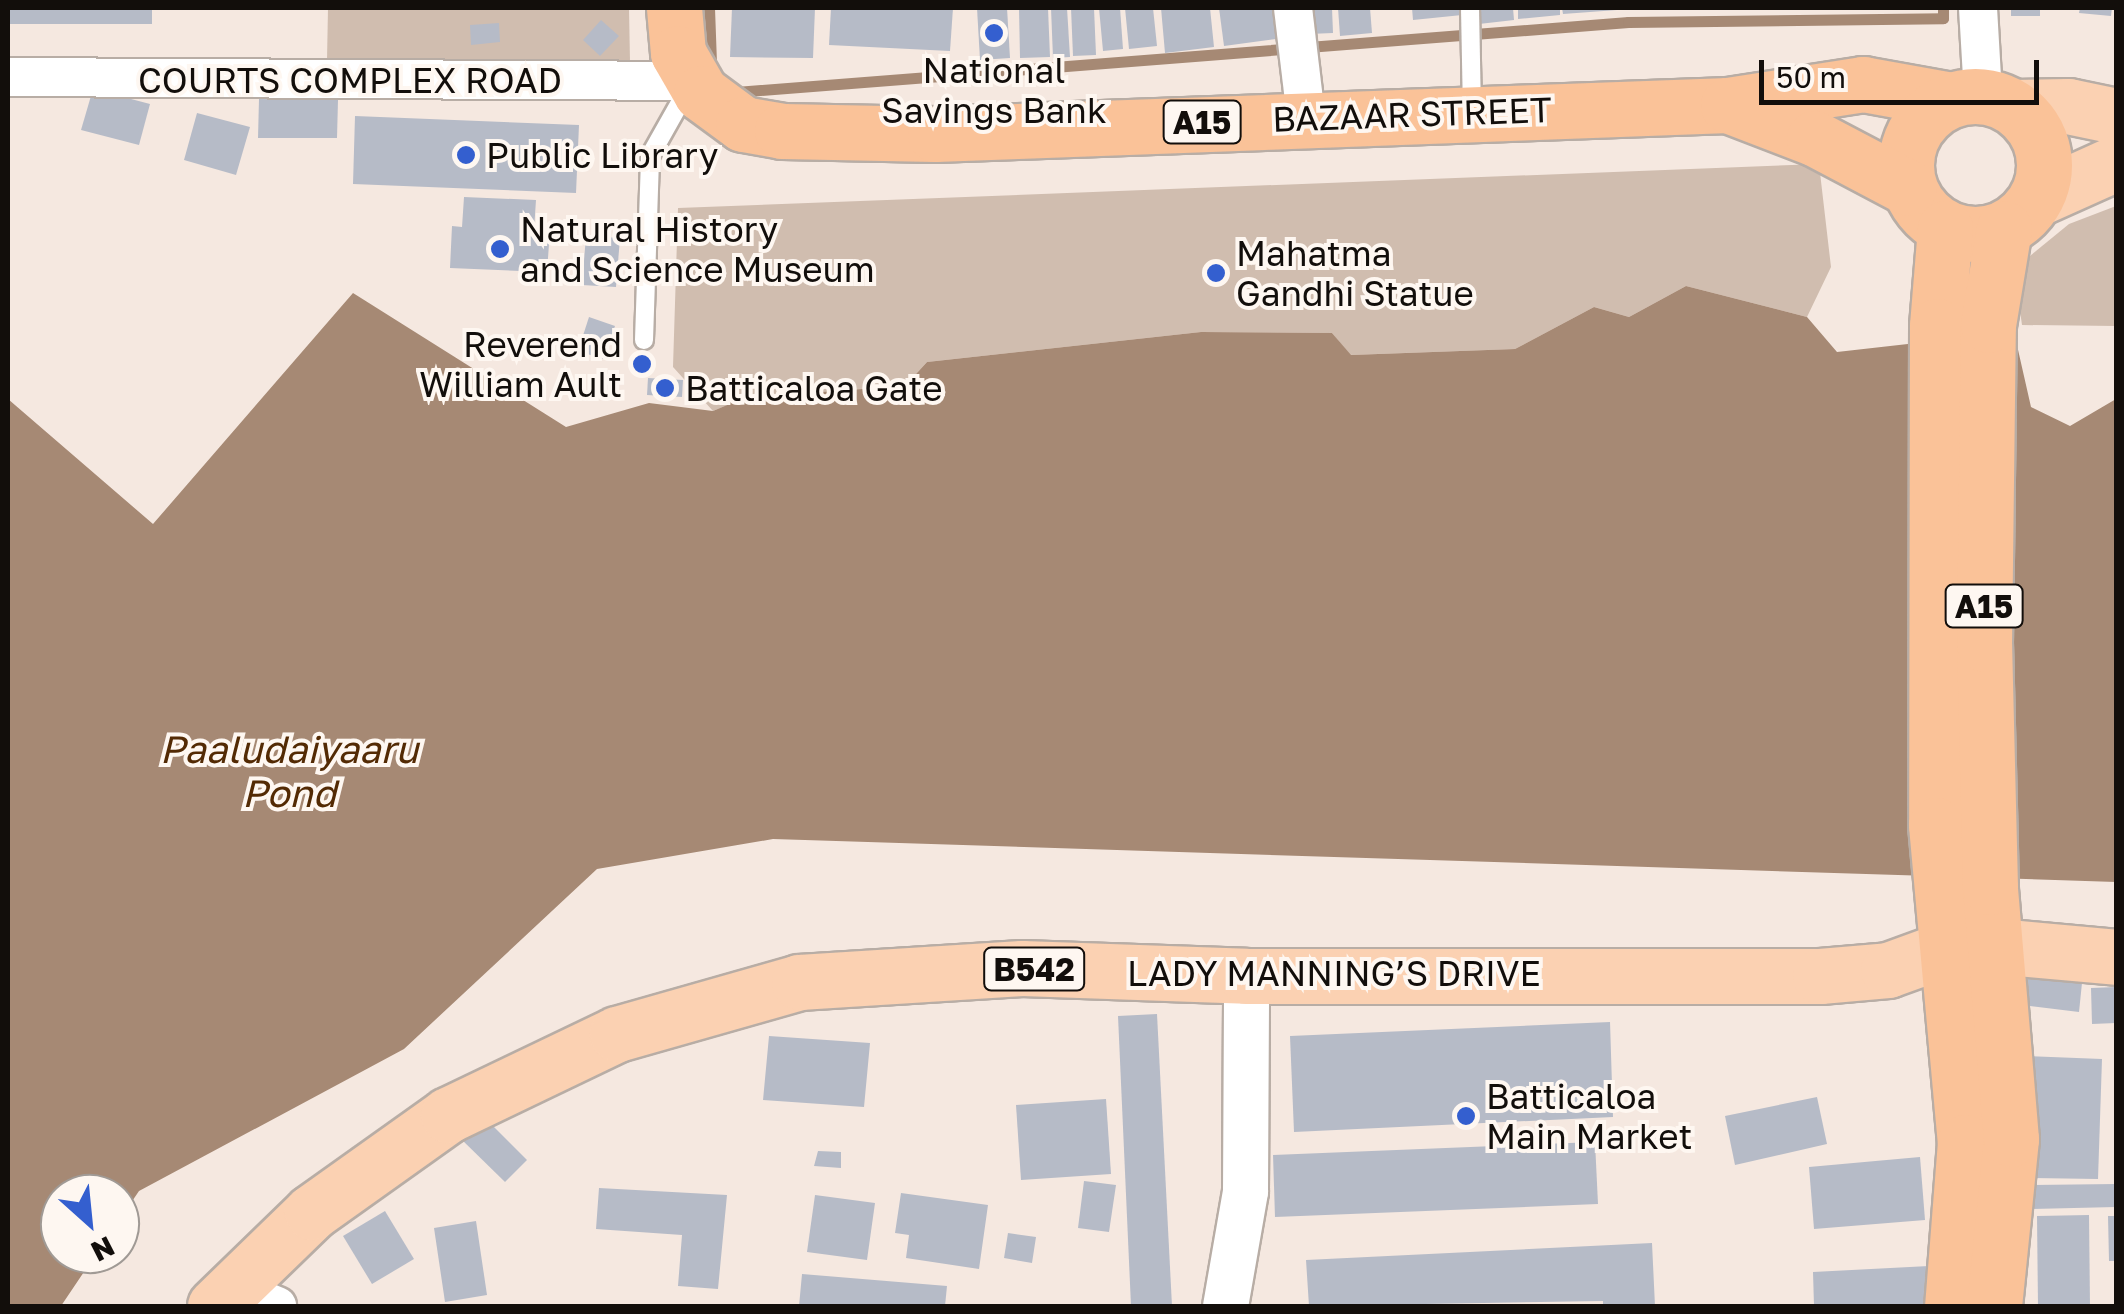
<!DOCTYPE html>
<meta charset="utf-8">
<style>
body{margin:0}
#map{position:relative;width:2124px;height:1314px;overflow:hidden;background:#f5e8e0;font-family:"Golos Text",sans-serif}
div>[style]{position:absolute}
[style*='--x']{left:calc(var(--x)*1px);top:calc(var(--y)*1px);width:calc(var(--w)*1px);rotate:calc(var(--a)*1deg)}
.green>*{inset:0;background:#d0bdaf}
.water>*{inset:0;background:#a68974}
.stream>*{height:11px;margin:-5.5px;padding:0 5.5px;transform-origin:5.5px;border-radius:5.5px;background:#a68974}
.building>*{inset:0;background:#b6bbc7}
.roads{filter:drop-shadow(2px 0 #b8ada5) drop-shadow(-2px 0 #b8ada5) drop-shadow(0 2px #b8ada5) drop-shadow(0 -2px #b8ada5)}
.service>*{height:18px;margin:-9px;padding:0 9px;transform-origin:9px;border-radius:9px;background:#fff}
.minor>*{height:38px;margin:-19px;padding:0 19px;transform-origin:19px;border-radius:19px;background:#fff}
.tertiary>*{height:45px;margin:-22.5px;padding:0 22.5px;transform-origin:22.5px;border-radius:22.5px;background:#fff}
.primary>*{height:55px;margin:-27.5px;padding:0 27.5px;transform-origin:27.5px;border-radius:27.5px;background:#fbd1b2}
.trunk>*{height:55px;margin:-27.5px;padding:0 27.5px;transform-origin:27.5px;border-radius:27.5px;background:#fac298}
.trunk>.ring{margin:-27.5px;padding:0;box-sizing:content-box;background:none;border:55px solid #fac298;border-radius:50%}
.dots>*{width:28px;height:28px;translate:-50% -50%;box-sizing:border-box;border:5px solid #fef7f1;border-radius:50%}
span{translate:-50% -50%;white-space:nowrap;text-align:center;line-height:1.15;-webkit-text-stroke:8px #fef7f1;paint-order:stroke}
.shield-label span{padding:2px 8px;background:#fef7f1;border:2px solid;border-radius:8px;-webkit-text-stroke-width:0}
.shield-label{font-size:32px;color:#120e0b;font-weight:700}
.poi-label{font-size:35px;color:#120e0b}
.left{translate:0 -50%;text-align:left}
.right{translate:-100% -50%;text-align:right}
.street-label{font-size:35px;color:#120e0b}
.water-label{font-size:38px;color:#532a04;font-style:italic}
.frame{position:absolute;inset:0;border:10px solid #120e0b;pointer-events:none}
.north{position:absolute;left:40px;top:1174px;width:100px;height:100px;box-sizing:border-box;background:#fef7f1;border:2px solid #a09a95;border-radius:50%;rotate:153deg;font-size:28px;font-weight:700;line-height:40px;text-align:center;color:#120e0b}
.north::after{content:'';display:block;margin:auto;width:35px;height:45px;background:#345fcf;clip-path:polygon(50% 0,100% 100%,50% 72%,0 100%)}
.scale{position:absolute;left:1759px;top:60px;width:280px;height:45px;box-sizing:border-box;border:5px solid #120e0b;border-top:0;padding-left:12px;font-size:30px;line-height:35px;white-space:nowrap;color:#120e0b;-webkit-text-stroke:8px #fef7f1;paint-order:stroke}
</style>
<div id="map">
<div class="green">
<div style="clip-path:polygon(328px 8px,629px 8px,630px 62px,327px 60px)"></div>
<div style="clip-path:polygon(1819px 164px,1831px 267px,1807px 317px,1686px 286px,1629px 317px,1594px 307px,1515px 349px,1350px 355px,1332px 333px,1201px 332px,927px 362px,905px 386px,747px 397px,713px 411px,673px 367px,678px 208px)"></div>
<div style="clip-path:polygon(2116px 206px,2116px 326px,2022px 325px,2014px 269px,2069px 224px)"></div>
</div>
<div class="water">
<div style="clip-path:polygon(1686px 286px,1807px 317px,1837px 352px,2014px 332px,2031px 407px,2070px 426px,2116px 399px,2116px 882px,773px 839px,597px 869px,404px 1049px,139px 1191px,120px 1219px,120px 1194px,60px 1194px,60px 1254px,96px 1254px,61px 1306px,8px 1306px,8px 399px,153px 524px,353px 293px,566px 427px,649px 403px,713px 411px,746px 397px,905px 386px,927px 362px,1201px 332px,1332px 333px,1351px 355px,1515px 349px,1594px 307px,1629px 317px)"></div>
</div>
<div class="stream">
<div style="--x:709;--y:8;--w:54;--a:87.9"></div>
<div style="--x:736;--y:92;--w:895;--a:-4.49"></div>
<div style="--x:1628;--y:22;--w:315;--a:-0.7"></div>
<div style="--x:1943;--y:18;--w:10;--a:-90"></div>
</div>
<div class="building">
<div style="clip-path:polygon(8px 8px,152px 8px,152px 24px,8px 24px)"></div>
<div style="clip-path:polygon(732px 8px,815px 8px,813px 58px,730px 57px)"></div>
<div style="clip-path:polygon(831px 8px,953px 8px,950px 51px,829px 45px)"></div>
<div style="clip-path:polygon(977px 8px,1007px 8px,1010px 58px,980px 60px)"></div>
<div style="clip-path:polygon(1019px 8px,1048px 8px,1050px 57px,1020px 58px)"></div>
<div style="clip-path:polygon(1051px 8px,1067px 8px,1070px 57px,1053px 58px)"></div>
<div style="clip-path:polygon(1071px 8px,1094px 8px,1096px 55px,1073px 56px)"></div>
<div style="clip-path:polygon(1099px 8px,1120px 8px,1123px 49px,1103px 51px)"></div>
<div style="clip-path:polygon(1125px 8px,1153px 8px,1157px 46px,1129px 49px)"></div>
<div style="clip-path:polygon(1161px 8px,1210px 8px,1214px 47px,1165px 53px)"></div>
<div style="clip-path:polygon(1219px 8px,1281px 8px,1284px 38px,1224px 46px)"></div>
<div style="clip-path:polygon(1307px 8px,1332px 8px,1333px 33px,1309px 34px)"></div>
<div style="clip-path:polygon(1338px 8px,1370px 8px,1372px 33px,1340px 36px)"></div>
<div style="clip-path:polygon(1412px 8px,1462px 8px,1462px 15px,1413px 20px)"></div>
<div style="clip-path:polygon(1478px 8px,1513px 8px,1514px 20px,1479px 24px)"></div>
<div style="clip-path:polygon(1518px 8px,1560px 8px,1560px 15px,1518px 19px)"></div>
<div style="clip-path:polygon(1562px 8px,1617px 8px,1617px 10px,1563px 14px)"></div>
<div style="clip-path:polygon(2011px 8px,2040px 8px,2040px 16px,2011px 16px)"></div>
<div style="clip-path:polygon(2080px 8px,2112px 8px,2111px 16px,2079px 13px)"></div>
<div style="clip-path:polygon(601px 20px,619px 36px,600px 56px,583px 40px)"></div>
<div style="clip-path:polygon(499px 23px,500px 42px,471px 45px,470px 25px)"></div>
<div style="clip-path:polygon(93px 89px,150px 104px,139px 145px,81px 130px)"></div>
<div style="clip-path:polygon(259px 99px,338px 100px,337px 138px,258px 138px)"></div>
<div style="clip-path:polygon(197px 113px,250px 127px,236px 175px,184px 160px)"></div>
<div style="clip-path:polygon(355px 116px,579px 125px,576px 193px,353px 184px)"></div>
<div style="clip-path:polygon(464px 197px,536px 200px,534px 230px,550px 230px,547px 272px,450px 268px,452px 226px,462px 227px)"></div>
<div style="clip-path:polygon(586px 236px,620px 238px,616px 287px,582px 285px)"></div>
<div style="clip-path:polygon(589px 317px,615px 326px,603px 359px,578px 351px)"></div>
<div style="clip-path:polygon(648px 378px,683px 380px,682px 397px,647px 395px)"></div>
<div style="clip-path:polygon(2027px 976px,2082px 983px,2079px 1012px,2022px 1005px)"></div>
<div style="clip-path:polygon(2116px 987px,2116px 1023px,2092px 1024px,2091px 988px)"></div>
<div style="clip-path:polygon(1157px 1014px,1172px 1306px,1131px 1306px,1118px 1016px)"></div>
<div style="clip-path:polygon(1610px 1022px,1613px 1117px,1294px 1132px,1290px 1036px)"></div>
<div style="clip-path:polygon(769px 1036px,870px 1043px,864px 1107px,763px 1100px)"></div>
<div style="clip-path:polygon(2026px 1056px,2102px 1059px,2098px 1179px,2023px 1178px)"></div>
<div style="clip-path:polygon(1817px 1097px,1827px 1144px,1735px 1165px,1725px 1116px)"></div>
<div style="clip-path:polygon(1106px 1099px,1111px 1174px,1021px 1180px,1016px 1105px)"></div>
<div style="clip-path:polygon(482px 1115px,527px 1160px,505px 1182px,459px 1137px)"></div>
<div style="clip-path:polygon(1595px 1142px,1598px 1204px,1275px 1217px,1273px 1155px)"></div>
<div style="clip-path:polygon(818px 1151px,841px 1152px,841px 1168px,814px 1166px)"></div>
<div style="clip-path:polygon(1920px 1157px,1925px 1220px,1814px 1229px,1809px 1167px)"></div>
<div style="clip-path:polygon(1084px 1181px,1116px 1185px,1109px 1232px,1078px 1228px)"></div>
<div style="clip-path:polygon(2116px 1184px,2116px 1207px,2030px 1209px,2029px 1185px)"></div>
<div style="clip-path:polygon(599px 1188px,727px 1195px,718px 1289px,678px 1286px,682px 1235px,596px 1229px)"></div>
<div style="clip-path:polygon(901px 1193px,988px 1205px,979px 1269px,906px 1258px,909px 1235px,895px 1233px)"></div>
<div style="clip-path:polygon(815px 1195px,875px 1203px,867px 1260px,807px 1252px)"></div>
<div style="clip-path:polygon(385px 1211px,414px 1259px,372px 1284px,343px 1236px)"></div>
<div style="clip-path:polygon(2089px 1215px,2090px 1306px,2038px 1306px,2037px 1216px)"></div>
<div style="clip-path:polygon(2108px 1216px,2116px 1216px,2116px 1261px,2109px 1261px)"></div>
<div style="clip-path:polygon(476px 1221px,487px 1295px,445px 1302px,434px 1228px)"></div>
<div style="clip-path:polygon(1008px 1233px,1036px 1237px,1032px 1263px,1004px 1258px)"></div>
<div style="clip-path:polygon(1652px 1243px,1655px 1306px,1603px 1306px,1603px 1301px,1309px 1306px,1306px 1260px)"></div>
<div style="clip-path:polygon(1929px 1266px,1930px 1306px,1814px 1306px,1813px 1272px)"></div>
<div style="clip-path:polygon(802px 1274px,947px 1286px,945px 1306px,799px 1306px)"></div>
</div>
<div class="roads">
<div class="service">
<div style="--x:1470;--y:8;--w:102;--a:88.9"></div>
<div style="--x:644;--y:340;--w:184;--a:-88.1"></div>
<div style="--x:650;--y:156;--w:81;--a:-60.6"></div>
</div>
<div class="minor">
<div style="--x:1293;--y:8;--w:110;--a:83.2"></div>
<div style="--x:1978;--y:8;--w:88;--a:86.7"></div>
<div style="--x:8;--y:77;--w:685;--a:0.33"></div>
<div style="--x:231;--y:1287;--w:50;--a:22.4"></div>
</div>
<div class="tertiary">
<div style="--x:1225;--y:1306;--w:117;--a:-80.1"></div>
<div style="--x:1245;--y:1191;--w:215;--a:-89.7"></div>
</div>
<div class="primary">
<div style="--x:2014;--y:107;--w:54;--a:-1.1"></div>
<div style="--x:2068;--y:106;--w:49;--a:11.8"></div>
<div style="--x:2036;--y:199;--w:88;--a:-24.2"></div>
<div style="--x:215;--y:1306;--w:135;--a:-44.1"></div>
<div style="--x:312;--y:1212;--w:167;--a:-35.5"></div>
<div style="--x:448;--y:1115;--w:187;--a:-25.6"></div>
<div style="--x:617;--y:1034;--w:189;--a:-15.9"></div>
<div style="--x:799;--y:982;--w:223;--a:-3.6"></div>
<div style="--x:1022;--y:968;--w:224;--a:2"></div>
<div style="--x:1246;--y:976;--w:574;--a:0"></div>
<div style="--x:1820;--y:976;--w:68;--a:-5"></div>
<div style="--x:1888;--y:970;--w:62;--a:-19.9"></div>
<div style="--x:1946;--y:949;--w:50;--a:-3.4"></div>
<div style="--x:1996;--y:946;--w:121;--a:5.2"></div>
</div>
<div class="trunk">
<div style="--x:674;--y:8;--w:45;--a:84.9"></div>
<div style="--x:678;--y:53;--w:46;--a:60.1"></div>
<div style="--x:701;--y:93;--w:52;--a:36.4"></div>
<div style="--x:743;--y:124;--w:40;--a:10"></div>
<div style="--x:782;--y:131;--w:153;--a:1.1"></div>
<div style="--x:935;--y:134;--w:794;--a:-2.09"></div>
<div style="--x:1728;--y:105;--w:137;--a:-8.8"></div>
<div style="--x:1863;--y:84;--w:89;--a:10.3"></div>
<div class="ring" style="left:1906px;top:96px;width:83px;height:83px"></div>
<div style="--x:1728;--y:105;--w:92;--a:21"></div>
<div style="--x:1814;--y:138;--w:107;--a:27.8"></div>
<div style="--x:1945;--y:228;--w:98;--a:94.7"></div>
<div style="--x:1937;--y:326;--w:499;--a:90.1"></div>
<div style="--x:1936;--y:825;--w:318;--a:84.8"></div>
<div style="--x:1965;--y:1142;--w:165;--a:94.5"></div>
<div style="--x:1994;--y:1306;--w:168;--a:-84.2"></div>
<div style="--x:2011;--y:1139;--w:253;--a:-94.8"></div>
<div style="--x:1990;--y:887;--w:243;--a:-91.4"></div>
<div style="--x:1984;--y:644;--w:319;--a:-89.3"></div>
<div style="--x:1988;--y:325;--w:98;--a:-80.6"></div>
</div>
</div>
<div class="dots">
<div style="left:994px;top:33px;background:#345fcf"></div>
<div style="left:466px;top:155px;background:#345fcf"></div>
<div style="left:500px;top:249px;background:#345fcf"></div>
<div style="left:1216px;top:273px;background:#345fcf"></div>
<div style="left:642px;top:364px;background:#345fcf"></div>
<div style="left:665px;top:388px;background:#345fcf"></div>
<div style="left:1466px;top:1116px;background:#345fcf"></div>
</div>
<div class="shield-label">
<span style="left:1202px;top:122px">A15</span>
<span style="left:1984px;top:606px">A15</span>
<span style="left:1034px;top:969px">B542</span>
</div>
<div class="poi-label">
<span style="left:994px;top:90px">National<br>Savings Bank</span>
<span class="left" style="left:486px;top:155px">Public Library</span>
<span class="left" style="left:520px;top:249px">Natural History<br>and Science Museum</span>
<span class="left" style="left:1236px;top:273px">Mahatma<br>Gandhi Statue</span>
<span class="right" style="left:622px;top:364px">Reverend<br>William Ault</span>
<span class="left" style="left:685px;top:388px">Batticaloa Gate</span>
<span class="left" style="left:1486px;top:1116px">Batticaloa<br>Main Market</span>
</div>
<div class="street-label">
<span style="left:350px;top:80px">COURTS COMPLEX ROAD</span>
<span style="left:1412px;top:114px;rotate:-2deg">BAZAAR STREET</span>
<span style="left:1334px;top:973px">LADY MANNING’S DRIVE</span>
</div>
<div class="water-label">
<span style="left:289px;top:771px">Paaludaiyaaru<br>Pond</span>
</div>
<div class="frame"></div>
<div class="north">N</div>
<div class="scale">50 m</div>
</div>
